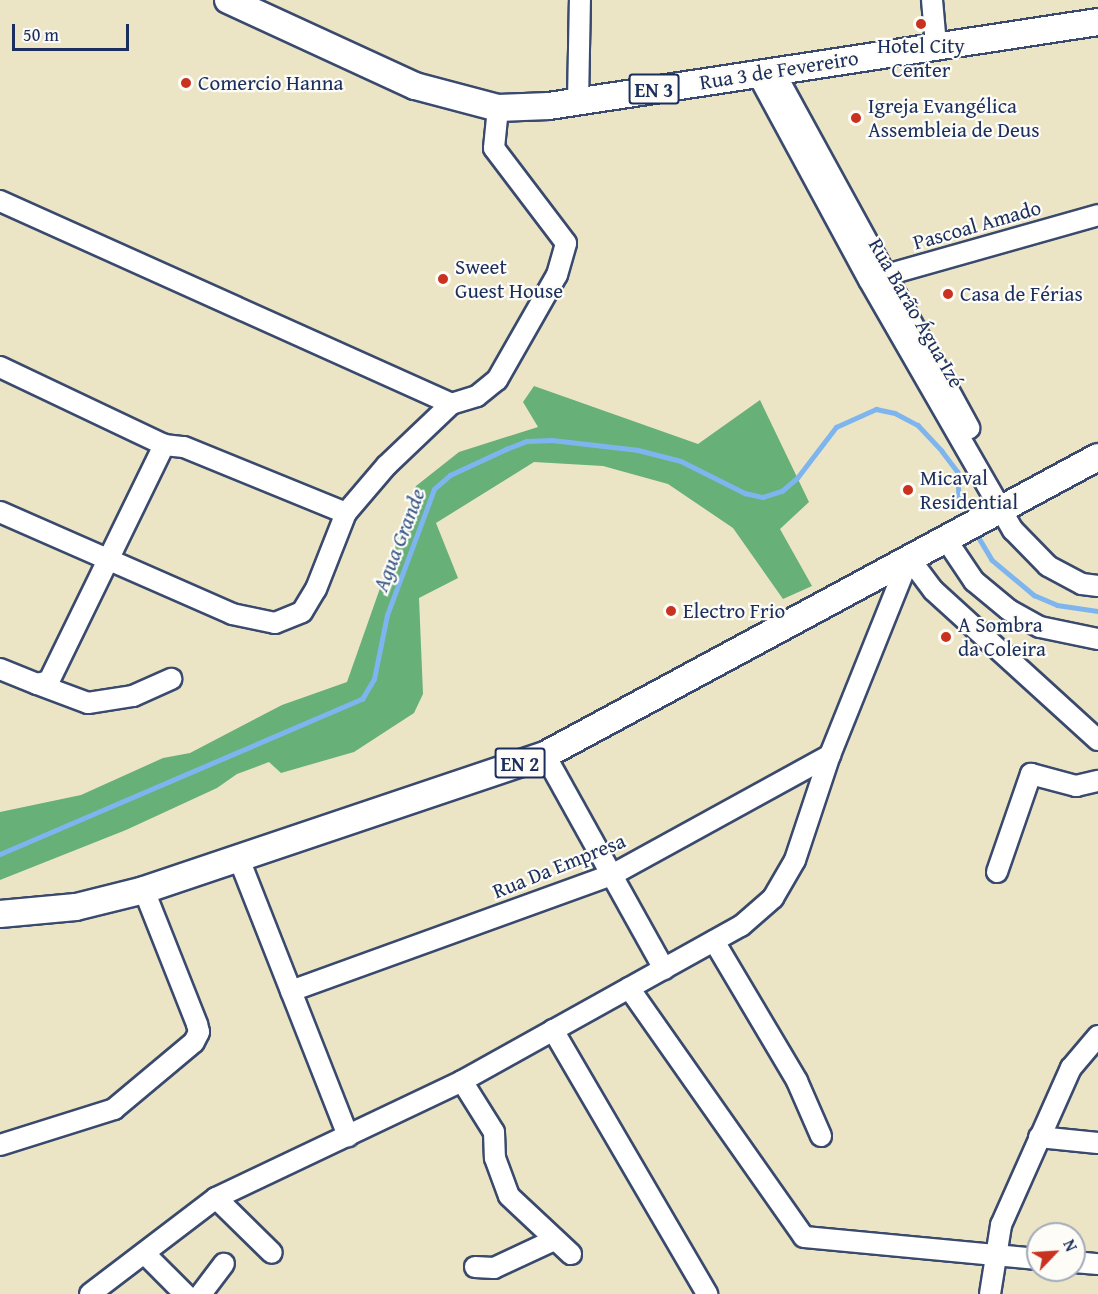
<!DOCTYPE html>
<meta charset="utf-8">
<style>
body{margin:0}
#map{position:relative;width:1098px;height:1294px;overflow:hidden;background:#ebe5c6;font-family:"Gentium Book Plus",serif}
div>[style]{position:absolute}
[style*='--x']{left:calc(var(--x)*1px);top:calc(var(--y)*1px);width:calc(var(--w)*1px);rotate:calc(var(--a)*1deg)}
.forest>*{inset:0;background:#67b078}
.stream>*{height:4.5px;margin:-2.25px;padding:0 2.25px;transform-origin:2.25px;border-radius:2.25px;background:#7fb5ee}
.roads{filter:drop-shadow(2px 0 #3a4a6e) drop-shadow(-2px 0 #3a4a6e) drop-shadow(0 2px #3a4a6e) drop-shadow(0 -2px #3a4a6e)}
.minor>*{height:20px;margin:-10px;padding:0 10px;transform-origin:10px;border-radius:10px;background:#fff}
.major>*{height:26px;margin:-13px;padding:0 13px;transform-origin:13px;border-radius:13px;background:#fff}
.dots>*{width:16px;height:16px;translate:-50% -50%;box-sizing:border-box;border:3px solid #fdfcf7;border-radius:50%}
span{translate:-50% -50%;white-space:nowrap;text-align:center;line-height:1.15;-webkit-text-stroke:4.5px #fdfcf7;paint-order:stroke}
.shield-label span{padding:2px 4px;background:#fdfcf7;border:2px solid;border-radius:4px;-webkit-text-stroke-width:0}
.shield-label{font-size:20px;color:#1b2f5e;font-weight:700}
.poi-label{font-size:21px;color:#1b2f5e}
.left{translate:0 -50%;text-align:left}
.street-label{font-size:21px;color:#1b2f5e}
.water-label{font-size:22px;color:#395789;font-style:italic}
.north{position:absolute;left:1026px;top:1222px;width:60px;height:60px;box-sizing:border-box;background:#fdfcf7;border:2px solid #a3aaba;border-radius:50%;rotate:65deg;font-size:16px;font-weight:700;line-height:24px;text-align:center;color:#1b2f5e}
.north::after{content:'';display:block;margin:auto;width:21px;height:27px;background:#c8321e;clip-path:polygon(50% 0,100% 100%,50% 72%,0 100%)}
.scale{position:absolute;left:12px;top:24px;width:117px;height:27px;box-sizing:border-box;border:3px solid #1b2f5e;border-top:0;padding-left:8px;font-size:18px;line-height:21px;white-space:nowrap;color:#1b2f5e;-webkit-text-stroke:4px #fdfcf7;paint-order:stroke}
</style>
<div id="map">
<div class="forest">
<div style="clip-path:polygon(534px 386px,698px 444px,760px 400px,809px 502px,780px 529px,812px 586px,783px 599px,733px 528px,668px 484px,603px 466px,534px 462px,436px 523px,458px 578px,419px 598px,423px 694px,414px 713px,354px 752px,281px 773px,269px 762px,237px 774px,217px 788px,126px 830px,0 880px,0 812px,81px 795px,163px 758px,190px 753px,282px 705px,347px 682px,416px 486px,459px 452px,538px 427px,523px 402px)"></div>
</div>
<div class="stream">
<div style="--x:976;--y:533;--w:31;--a:59"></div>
<div style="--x:992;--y:560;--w:55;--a:39.8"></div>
<div style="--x:1034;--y:595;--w:25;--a:23"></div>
<div style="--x:1057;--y:605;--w:41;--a:8.3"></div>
<div style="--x:0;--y:854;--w:394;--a:-23.2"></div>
<div style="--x:362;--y:699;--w:23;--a:-59"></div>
<div style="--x:374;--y:679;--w:65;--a:-78.5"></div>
<div style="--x:387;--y:615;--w:134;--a:-69.5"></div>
<div style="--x:434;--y:489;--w:21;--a:-41"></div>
<div style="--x:450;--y:475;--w:62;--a:-24.9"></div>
<div style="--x:506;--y:449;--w:22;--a:-21"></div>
<div style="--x:527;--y:441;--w:25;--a:-2"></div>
<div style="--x:552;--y:440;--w:87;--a:6.6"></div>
<div style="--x:638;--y:450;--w:44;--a:14.3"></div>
<div style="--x:681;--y:461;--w:72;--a:26.6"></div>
<div style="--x:745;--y:493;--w:18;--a:13"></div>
<div style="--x:763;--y:497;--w:20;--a:-18"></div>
<div style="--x:782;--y:491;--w:20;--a:-41"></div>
<div style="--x:797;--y:478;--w:64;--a:-52.6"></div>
<div style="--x:836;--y:427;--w:44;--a:-24.2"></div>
<div style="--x:876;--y:409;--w:19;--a:12"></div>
<div style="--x:895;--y:413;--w:26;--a:28"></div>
<div style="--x:918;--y:425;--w:35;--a:47"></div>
<div style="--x:942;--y:451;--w:26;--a:53"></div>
<div style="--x:958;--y:472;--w:34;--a:88"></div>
</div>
<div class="roads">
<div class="minor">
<div style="--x:932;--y:0;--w:45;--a:84.9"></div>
<div style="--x:757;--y:73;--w:235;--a:61.6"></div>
<div style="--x:869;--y:280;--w:289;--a:60.1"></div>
<div style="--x:1013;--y:530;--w:50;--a:45.8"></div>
<div style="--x:1048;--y:566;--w:38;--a:28"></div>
<div style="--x:1082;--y:584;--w:16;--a:7"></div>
<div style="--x:775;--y:73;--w:405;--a:61.3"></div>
<div style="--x:578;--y:101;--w:101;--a:-88.9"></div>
<div style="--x:0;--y:201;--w:495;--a:24.2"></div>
<div style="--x:451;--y:404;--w:27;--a:-17"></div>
<div style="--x:477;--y:396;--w:26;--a:-39"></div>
<div style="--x:497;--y:380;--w:121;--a:-60.3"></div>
<div style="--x:557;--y:275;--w:33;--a:-74"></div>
<div style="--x:566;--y:243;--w:119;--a:-127.2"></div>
<div style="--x:494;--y:148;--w:40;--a:-84.3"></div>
<div style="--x:876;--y:278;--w:231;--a:-15.8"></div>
<div style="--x:0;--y:367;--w:182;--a:25.4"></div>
<div style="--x:0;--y:512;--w:253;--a:23.7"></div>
<div style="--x:232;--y:614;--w:44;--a:11.8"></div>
<div style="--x:275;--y:623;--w:29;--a:-22"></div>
<div style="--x:302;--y:612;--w:27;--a:-59"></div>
<div style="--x:316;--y:589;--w:82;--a:-68.5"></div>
<div style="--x:945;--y:538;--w:52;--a:56"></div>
<div style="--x:974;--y:581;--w:45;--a:39.6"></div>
<div style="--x:1009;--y:610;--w:35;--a:29"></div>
<div style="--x:1040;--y:627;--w:59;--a:11.7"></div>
<div style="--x:909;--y:558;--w:40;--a:53"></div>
<div style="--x:933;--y:590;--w:223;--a:42.3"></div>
<div style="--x:0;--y:669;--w:40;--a:22"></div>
<div style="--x:37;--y:684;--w:12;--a:-14"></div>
<div style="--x:49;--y:681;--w:263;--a:-64"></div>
<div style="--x:164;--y:445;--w:20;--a:6"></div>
<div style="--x:184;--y:447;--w:175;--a:22.2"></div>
<div style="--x:346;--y:513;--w:63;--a:-49.5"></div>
<div style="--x:387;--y:465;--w:88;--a:-43.6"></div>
<div style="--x:37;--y:684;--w:54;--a:20.4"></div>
<div style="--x:88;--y:703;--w:46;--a:-8.8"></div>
<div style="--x:133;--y:696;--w:42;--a:-24.1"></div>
<div style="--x:545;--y:755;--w:245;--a:60.9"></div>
<div style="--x:239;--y:859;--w:298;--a:68.5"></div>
<div style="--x:997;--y:872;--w:104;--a:-70.9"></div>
<div style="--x:1031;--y:774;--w:47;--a:14.9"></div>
<div style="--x:1076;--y:786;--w:23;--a:-13"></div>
<div style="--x:714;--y:941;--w:163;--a:59.3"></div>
<div style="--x:797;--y:1081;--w:60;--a:66.4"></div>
<div style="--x:629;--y:988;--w:304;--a:54.9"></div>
<div style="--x:804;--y:1237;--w:235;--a:5.4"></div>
<div style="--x:291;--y:991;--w:341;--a:-19.9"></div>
<div style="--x:612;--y:875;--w:249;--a:-28.8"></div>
<div style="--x:553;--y:1030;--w:306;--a:59.7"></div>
<div style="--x:462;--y:1081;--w:60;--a:57.9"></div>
<div style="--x:494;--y:1132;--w:26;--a:88"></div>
<div style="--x:495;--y:1158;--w:40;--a:69.8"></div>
<div style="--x:509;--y:1196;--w:85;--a:43.1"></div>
<div style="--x:1039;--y:1137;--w:59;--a:5.8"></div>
<div style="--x:0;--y:1145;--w:120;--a:-17.5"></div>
<div style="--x:114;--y:1109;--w:104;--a:-39.9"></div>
<div style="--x:194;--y:1042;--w:11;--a:-63"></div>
<div style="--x:199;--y:1032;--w:8;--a:-104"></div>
<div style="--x:197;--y:1024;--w:144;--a:-111.6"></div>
<div style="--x:216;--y:1198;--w:78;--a:44.5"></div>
<div style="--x:145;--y:1254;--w:57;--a:45"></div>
<div style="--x:1074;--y:1262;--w:24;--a:5"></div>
<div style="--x:475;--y:1267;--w:19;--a:3"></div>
<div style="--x:494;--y:1268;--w:66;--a:-25"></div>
<div style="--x:90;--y:1294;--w:158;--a:-37.3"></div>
<div style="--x:216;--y:1198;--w:272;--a:-25.4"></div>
<div style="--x:462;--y:1081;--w:319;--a:-29.1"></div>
<div style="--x:741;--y:926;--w:43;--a:-41.2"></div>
<div style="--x:773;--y:898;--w:44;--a:-59.9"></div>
<div style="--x:795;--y:860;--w:111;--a:-71.6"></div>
<div style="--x:830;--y:755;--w:212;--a:-68.1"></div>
<div style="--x:201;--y:1294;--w:38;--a:-53"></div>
<div style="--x:990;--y:1294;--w:70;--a:-80.9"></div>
<div style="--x:1001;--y:1225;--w:172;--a:-66"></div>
<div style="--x:1071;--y:1068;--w:42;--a:-49.8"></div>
</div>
<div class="major">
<div style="--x:228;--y:0;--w:206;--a:24.7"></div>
<div style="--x:415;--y:86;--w:86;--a:14.8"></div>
<div style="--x:498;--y:108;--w:51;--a:-2.2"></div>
<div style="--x:549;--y:106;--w:555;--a:-8.7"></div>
<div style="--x:0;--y:914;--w:76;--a:-5.3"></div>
<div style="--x:76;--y:907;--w:70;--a:-14"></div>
<div style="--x:144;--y:890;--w:423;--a:-18.6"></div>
<div style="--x:545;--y:755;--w:628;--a:-28.32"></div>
</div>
</div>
<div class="dots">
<div style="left:921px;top:24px;background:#c8321e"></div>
<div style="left:186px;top:83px;background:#c8321e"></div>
<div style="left:856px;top:118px;background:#c8321e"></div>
<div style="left:443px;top:279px;background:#c8321e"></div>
<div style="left:948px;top:294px;background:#c8321e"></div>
<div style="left:908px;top:490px;background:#c8321e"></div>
<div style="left:671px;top:611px;background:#c8321e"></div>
<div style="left:946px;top:637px;background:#c8321e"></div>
</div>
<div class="shield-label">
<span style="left:654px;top:89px">EN 3</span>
<span style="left:520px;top:763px">EN 2</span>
</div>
<div class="poi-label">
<span style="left:921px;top:58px">Hotel City<br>Center</span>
<span class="left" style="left:198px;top:83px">Comercio Hanna</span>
<span class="left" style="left:868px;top:118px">Igreja Evangélica<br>Assembleia de Deus</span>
<span class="left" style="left:455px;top:279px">Sweet<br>Guest House</span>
<span class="left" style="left:960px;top:294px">Casa de Férias</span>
<span class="left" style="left:920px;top:490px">Micaval<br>Residential</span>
<span class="left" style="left:683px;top:611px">Electro Frio</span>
<span class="left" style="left:958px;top:637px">A Sombra<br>da Coleira</span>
</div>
<div class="street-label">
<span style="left:779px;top:70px;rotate:-9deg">Rua 3 de Fevereiro</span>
<span style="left:977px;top:225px;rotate:-16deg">Pascoal Amado</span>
<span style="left:916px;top:313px;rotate:60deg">Rua Barão Água Izé</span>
<span style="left:559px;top:866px;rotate:-22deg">Rua Da Empresa</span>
</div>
<div class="water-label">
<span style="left:399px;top:540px;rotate:-69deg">Agua Grande</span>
</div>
<div class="north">N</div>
<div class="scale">50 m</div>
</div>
